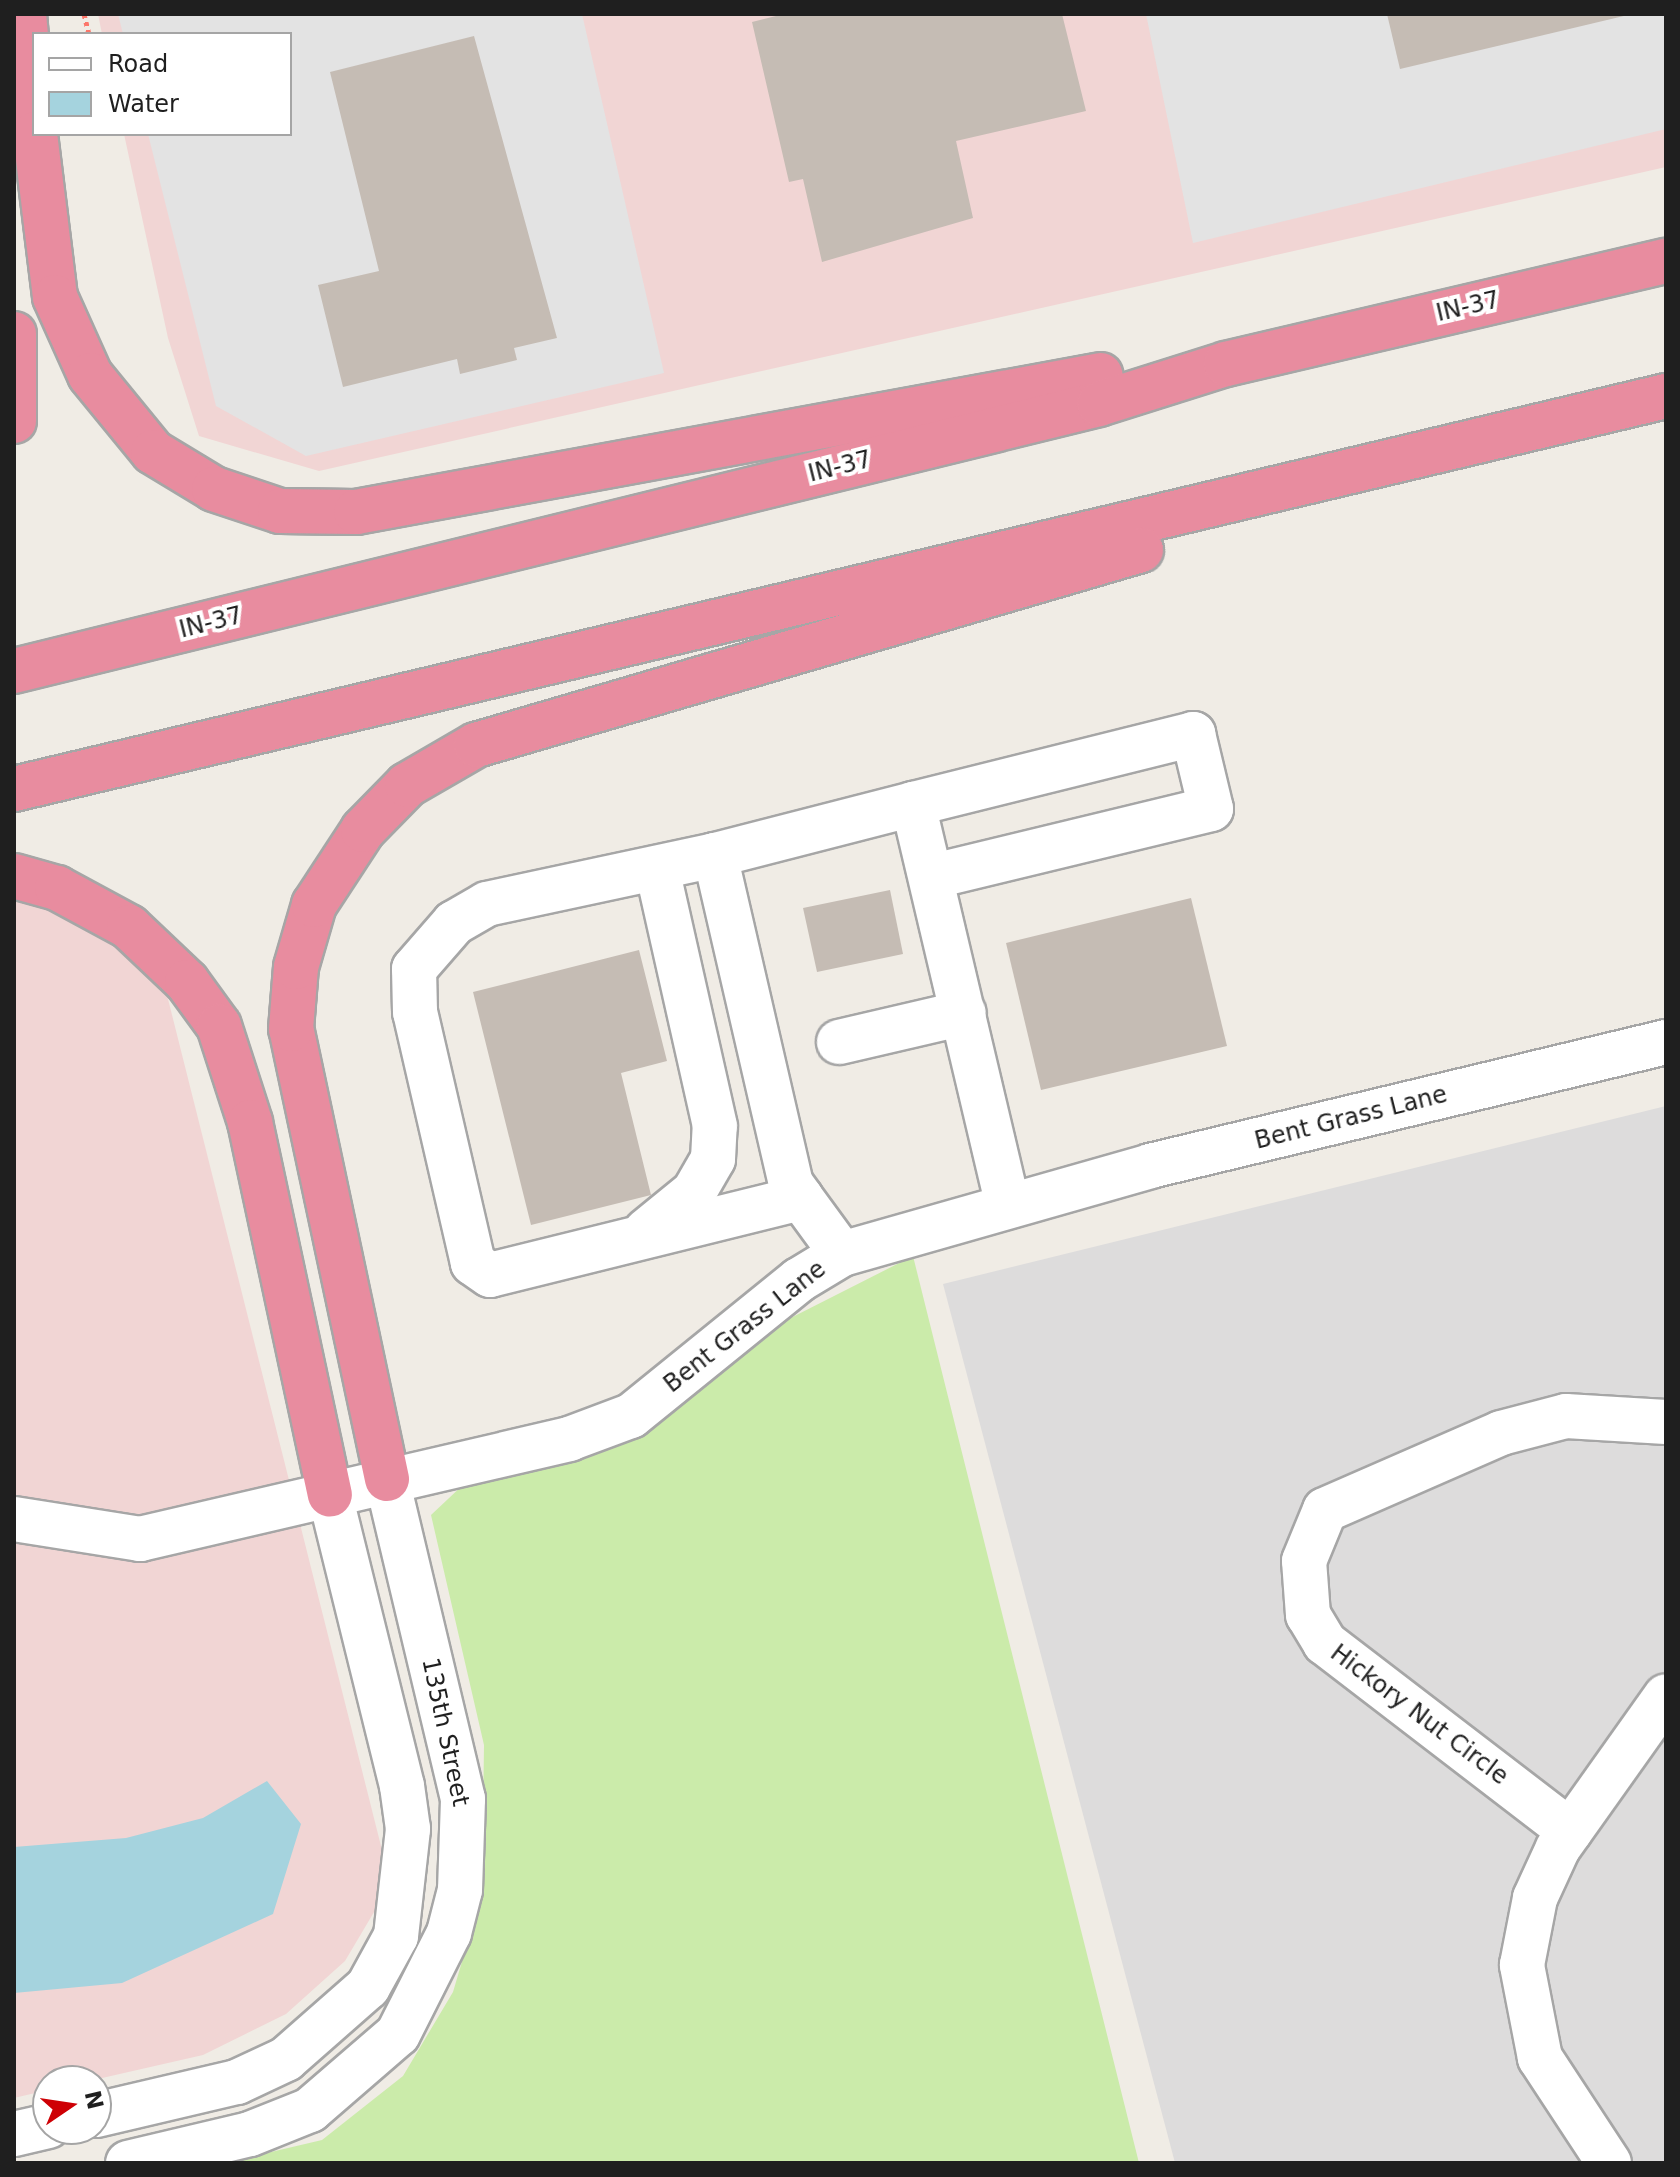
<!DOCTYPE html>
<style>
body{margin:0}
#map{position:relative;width:1680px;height:2177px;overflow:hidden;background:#f0ece5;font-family:"DejaVu Sans",sans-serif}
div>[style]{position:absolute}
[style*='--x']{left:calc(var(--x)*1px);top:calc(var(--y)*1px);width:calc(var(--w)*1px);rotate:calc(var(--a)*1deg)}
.residential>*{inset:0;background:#dddcdc}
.commercial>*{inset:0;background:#f1d5d4}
.grass>*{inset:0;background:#cbebaa}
.parking>*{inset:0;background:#e3e3e3}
.water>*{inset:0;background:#a5d3de}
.building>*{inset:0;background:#c5bcb4}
.path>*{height:5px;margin-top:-2.5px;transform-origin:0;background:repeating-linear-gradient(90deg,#fc766a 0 4px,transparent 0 8px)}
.roads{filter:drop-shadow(2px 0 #a6a6a6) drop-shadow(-2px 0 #a6a6a6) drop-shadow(0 2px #a6a6a6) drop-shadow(0 -2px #a6a6a6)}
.minor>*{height:44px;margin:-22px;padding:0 22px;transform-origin:22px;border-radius:22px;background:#fff}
.highway>*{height:44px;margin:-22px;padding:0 22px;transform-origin:22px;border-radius:22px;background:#e88c9f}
span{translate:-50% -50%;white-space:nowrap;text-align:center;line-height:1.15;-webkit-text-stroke:8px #fff;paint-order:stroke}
.street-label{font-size:24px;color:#1f1f1f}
.frame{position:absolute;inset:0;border:16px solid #1f1f1f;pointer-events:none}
.legend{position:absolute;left:32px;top:32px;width:260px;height:104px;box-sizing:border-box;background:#fff;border:2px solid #a5a5a5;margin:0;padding:10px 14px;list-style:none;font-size:24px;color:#1f1f1f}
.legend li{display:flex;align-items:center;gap:16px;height:40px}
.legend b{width:40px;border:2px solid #a5a5a5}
.north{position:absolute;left:32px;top:2065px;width:80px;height:80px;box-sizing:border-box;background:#fff;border:2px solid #a5a5a5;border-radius:50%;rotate:77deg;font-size:22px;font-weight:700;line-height:32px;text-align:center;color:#1f1f1f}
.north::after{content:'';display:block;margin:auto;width:28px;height:36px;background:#ce0005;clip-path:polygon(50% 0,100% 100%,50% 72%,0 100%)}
</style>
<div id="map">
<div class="residential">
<div style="clip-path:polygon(1666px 1106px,1666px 2163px,1175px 2163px,943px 1284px)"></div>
</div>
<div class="commercial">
<div style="clip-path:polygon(98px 14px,1666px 14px,1666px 167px,319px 471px,199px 436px,168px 338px,124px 134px,290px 134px,290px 34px,102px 34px)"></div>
<div style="clip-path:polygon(14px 889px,107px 930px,165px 987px,382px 1850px,377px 1907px,345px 1961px,286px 2014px,203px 2055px,89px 2081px,48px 2081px,48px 2090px,14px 2098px)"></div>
</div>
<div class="grass">
<div style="clip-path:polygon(913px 1256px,1139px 2163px,225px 2163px,322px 2140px,403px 2076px,453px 1992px,482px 1894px,484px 1745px,431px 1515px,465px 1483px)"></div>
</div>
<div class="parking">
<div style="clip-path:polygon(118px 14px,582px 14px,664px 373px,306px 456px,216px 406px,148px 134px,290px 134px,290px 34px,123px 34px)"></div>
<div style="clip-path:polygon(1146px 14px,1666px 14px,1666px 129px,1193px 243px)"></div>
</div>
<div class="water">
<div style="clip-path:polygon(267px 1781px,301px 1824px,273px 1914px,122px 1983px,14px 1993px,14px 1847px,126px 1838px,203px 1818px)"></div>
</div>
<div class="building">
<div style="clip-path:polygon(784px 14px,1062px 14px,1086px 111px,956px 141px,973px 218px,822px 262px,803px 179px,789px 182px,752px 22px)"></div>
<div style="clip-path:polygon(1387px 14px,1628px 14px,1628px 15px,1400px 69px)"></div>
<div style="clip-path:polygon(474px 36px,557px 338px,514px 348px,517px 360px,460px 374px,457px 359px,343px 387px,318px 285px,379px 271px,330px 72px)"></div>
<div style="clip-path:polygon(890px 890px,903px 954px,817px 972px,803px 908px)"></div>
<div style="clip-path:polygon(1191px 898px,1227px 1046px,1041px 1090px,1006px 943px)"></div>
<div style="clip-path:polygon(639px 950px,667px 1061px,621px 1073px,651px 1195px,531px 1225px,473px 992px)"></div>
</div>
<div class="path">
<div style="--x:84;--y:14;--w:21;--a:76"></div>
</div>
<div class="roads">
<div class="minor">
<div style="--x:913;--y:804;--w:289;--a:-14"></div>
<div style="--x:1193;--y:734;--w:77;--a:76.5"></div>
<div style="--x:1211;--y:809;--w:286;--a:166.4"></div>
<div style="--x:715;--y:855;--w:204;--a:-14.4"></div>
<div style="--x:913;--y:804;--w:413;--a:76.7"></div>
<div style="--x:839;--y:1042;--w:128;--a:-13.1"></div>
<div style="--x:801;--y:1198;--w:320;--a:166.1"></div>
<div style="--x:490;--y:1275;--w:21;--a:-145"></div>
<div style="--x:473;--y:1263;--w:258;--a:-103"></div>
<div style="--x:415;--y:1012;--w:43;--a:-91.3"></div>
<div style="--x:414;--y:969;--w:61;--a:-49"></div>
<div style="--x:454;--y:923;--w:38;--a:-30"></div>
<div style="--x:487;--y:904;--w:233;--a:-12.1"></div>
<div style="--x:715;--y:855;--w:338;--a:77"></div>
<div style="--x:791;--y:1184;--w:17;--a:54"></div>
<div style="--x:801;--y:1198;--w:69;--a:53.8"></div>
<div style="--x:646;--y:1231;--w:62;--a:-39.1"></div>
<div style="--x:694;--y:1192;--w:38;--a:-60"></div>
<div style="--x:713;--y:1159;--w:33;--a:-87"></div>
<div style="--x:715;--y:1126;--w:264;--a:-102.7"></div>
<div style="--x:14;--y:1519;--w:128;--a:9"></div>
<div style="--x:140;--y:1539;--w:441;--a:-13.1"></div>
<div style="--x:569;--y:1439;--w:66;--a:-20.4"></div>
<div style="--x:631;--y:1416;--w:216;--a:-39"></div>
<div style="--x:799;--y:1280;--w:50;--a:-31.2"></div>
<div style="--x:842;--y:1254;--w:320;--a:-15.9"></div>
<div style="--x:1150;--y:1166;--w:531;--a:-13.51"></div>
<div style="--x:1570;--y:1831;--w:309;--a:-142.5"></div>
<div style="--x:1325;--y:1643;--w:33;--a:-121"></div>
<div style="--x:1308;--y:1615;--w:54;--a:-94.2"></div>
<div style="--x:1304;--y:1561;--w:55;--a:-67.6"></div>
<div style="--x:1325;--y:1510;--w:192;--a:-23.6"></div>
<div style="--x:1501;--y:1433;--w:67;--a:-14.7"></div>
<div style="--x:1566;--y:1416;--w:100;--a:3.4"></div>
<div style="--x:96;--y:2115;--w:145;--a:-13.2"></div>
<div style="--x:237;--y:2082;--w:54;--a:-25.1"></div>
<div style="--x:286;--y:2059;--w:109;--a:-41.3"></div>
<div style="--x:368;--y:1987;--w:58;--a:-61.2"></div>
<div style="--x:396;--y:1936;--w:108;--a:-83.6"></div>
<div style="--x:408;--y:1829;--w:43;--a:-97.9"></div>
<div style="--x:402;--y:1786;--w:300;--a:-103.9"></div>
<div style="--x:14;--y:2134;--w:35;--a:-13"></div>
<div style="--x:128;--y:2163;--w:125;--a:-13.4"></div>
<div style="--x:250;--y:2134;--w:65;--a:-21.8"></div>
<div style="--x:310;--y:2110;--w:116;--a:-40.8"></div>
<div style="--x:398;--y:2034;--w:113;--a:-63.2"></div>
<div style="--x:449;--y:1933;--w:44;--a:-75.7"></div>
<div style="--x:460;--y:1890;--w:91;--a:-88.1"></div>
<div style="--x:463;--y:1799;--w:329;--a:-103.4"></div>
<div style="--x:1609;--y:2163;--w:126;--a:-123.3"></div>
<div style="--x:1540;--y:2058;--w:95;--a:-101"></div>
<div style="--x:1522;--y:1965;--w:68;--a:-79"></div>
<div style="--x:1535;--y:1898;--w:55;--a:-65.3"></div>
<div style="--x:1558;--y:1848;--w:186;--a:-54.6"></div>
</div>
<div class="highway">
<div style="--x:24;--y:14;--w:111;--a:84.9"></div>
<div style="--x:35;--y:134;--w:164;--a:83"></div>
<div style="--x:55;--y:297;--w:85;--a:65.8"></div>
<div style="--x:90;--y:375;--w:99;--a:50.7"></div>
<div style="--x:153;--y:452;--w:71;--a:31.2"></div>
<div style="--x:214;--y:489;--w:70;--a:18.4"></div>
<div style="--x:280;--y:511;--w:76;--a:0.8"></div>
<div style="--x:356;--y:512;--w:757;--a:-10.42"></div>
<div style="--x:14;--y:334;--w:87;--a:90"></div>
<div style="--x:14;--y:671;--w:1117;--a:-13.82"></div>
<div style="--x:1099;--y:404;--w:133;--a:-17.5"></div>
<div style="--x:1226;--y:364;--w:452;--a:-13.2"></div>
<div style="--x:14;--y:789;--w:1698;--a:-13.38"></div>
<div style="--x:14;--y:876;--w:45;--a:15.6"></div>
<div style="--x:57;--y:888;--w:82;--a:28.4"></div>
<div style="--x:129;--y:927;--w:80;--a:43.5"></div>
<div style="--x:187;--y:982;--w:54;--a:54"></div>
<div style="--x:219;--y:1026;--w:101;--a:72.1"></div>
<div style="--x:250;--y:1122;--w:381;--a:77.9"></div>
<div style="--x:387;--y:1479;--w:460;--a:-102"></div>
<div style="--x:291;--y:1029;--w:62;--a:-85.4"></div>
<div style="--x:296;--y:967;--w:65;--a:-73.8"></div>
<div style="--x:314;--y:905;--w:90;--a:-56.8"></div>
<div style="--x:363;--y:830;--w:63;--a:-45.6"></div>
<div style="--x:407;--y:785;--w:80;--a:-30.1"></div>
<div style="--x:476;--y:745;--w:693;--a:-16.34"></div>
</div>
</div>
<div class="street-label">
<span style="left:1468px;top:307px;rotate:-13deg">IN-37</span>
<span style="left:840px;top:467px;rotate:-14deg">IN-37</span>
<span style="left:211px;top:623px;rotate:-14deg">IN-37</span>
<span style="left:1351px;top:1118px;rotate:-14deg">Bent Grass Lane</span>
<span style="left:745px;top:1327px;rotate:-38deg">Bent Grass Lane</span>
<span style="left:1419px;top:1715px;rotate:37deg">Hickory Nut Circle</span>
<span style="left:445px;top:1732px;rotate:78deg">135th Street</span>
</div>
<div class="frame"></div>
<ul class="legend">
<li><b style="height:10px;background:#fff"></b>Road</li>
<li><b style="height:22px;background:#a5d3de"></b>Water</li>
</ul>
<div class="north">N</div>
</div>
